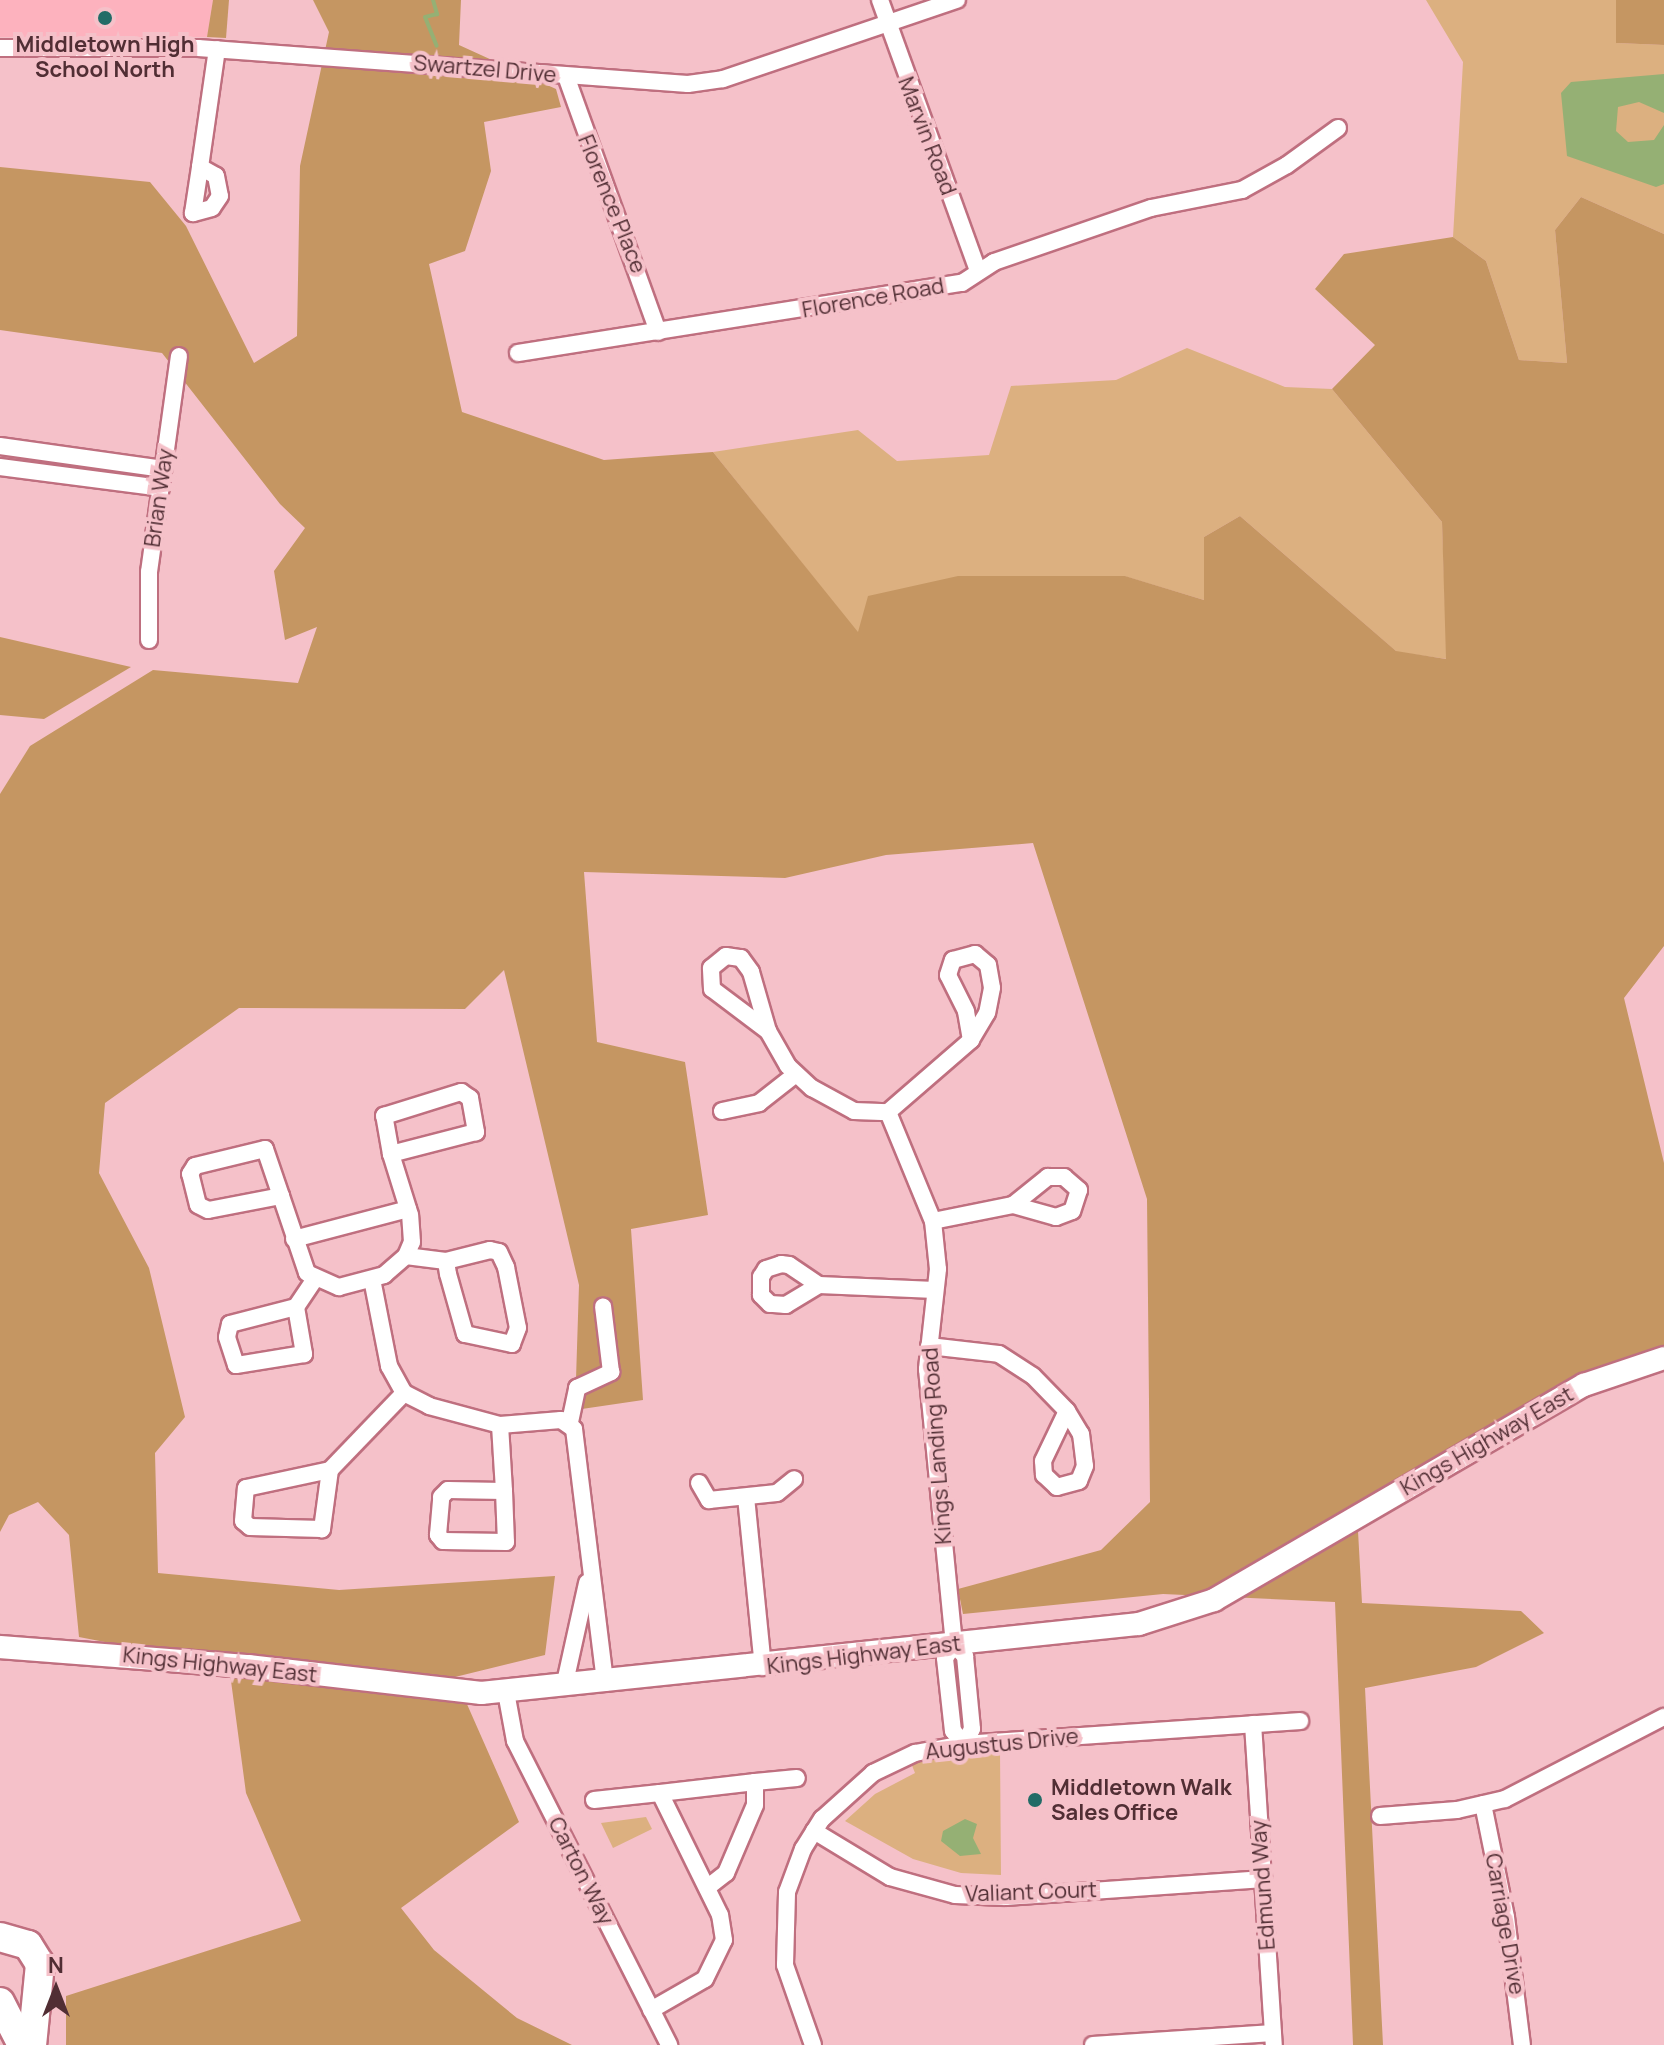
<!DOCTYPE html>
<style>
body{margin:0}
#map{position:relative;width:1664px;height:2045px;overflow:hidden;background:#f5c1c9;font-family:Manrope,sans-serif}
div>[style]{position:absolute}
[style*='--x']{left:calc(var(--x)*1px);top:calc(var(--y)*1px);width:calc(var(--w)*1px);rotate:calc(var(--a)*1deg)}
.built>*{inset:0;background:#fdb2be}
.green>*{inset:0;background:#dcb080}
.forest>*{inset:0;background:#c59662}
.water>*{inset:0;background:#95b074}
.stream>*{height:4px;margin:-2px;padding:0 2px;transform-origin:2px;border-radius:2px;background:#95b074}
.roads{filter:drop-shadow(2px 0 #bf6f7f) drop-shadow(-2px 0 #bf6f7f) drop-shadow(0 2px #bf6f7f) drop-shadow(0 -2px #bf6f7f)}
.street>*{height:16px;margin:-8px;padding:0 8px;transform-origin:8px;border-radius:8px;background:#fff}
.secondary>*{height:22px;margin:-11px;padding:0 11px;transform-origin:11px;border-radius:11px;background:#fff}
.highway>*{height:28px;margin:-14px;padding:0 14px;transform-origin:14px;border-radius:14px;background:#fff}
.dots>*{width:22px;height:22px;translate:-50% -50%;box-sizing:border-box;border:4px solid #f5c1c9;border-radius:50%}
span{translate:-50% -50%;white-space:nowrap;text-align:center;line-height:1.15;-webkit-text-stroke:8px #f5c1c9;paint-order:stroke}
.poi-label{font-size:22px;color:#512e34;font-weight:700}
.left{translate:0 -50%;text-align:left}
.street-label{font-size:22px;color:#512e34}
.north{position:absolute;left:16px;top:1949px;width:80px;height:80px;-webkit-text-stroke:6px #f5c1c9;paint-order:stroke;rotate:0deg;font-size:22px;font-weight:700;line-height:32px;text-align:center;color:#512e34}
.north::after{content:'';display:block;margin:auto;width:28px;height:36px;background:#512e34;clip-path:polygon(50% 0,100% 100%,50% 72%,0 100%)}
</style>
<div id="map">
<div class="built">
<div style="clip-path:polygon(0 0,213px 0,207px 37px,0 37px)"></div>
</div>
<div class="green">
<div style="clip-path:polygon(1426px 0,1616px 0,1616px 43px,1664px 45px,1664px 234px,1581px 197px,1555px 230px,1567px 363px,1519px 360px,1486px 261px,1453px 237px,1463px 62px)"></div>
<div style="clip-path:polygon(1187px 348px,1285px 387px,1332px 389px,1442px 522px,1447px 659px,1397px 652px,1240px 516px,1204px 537px,1204px 600px,1124px 576px,858px 633px,713px 452px,858px 430px,897px 461px,989px 455px,1011px 386px,1116px 380px)"></div>
<div style="clip-path:polygon(1000px 1749px,1001px 1875px,961px 1873px,913px 1859px,845px 1821px,875px 1794px,915px 1773px,911px 1763px)"></div>
<div style="clip-path:polygon(646px 1817px,652px 1829px,613px 1848px,601px 1823px)"></div>
</div>
<div class="forest">
<div style="clip-path:polygon(213px 0,229px 0,226px 38px,207px 37px)"></div>
<div style="clip-path:polygon(313px 0,461px 0,459px 45px,556px 89px,561px 107px,484px 122px,491px 171px,465px 251px,429px 264px,462px 412px,604px 460px,713px 452px,858px 632px,868px 596px,958px 576px,1125px 576px,1204px 600px,1204px 537px,1240px 516px,1396px 651px,1446px 659px,1442px 522px,1332px 389px,1375px 345px,1315px 289px,1344px 254px,1453px 237px,1486px 261px,1519px 360px,1567px 363px,1555px 230px,1581px 197px,1664px 234px,1664px 946px,1624px 998px,1664px 1163px,1664px 1363px,1605px 1381px,1357px 1513px,1362px 1603px,1521px 1611px,1544px 1633px,1476px 1667px,1365px 1688px,1383px 2045px,1353px 2045px,1335px 1602px,1163px 1594px,963px 1614px,958px 1589px,1101px 1550px,1150px 1502px,1147px 1199px,1033px 843px,886px 855px,785px 878px,584px 872px,597px 1042px,685px 1062px,708px 1215px,631px 1229px,643px 1400px,575px 1410px,579px 1285px,504px 970px,465px 1009px,239px 1008px,105px 1103px,99px 1173px,149px 1268px,185px 1417px,155px 1453px,158px 1573px,339px 1590px,555px 1576px,545px 1655px,455px 1677px,519px 1822px,401px 1908px,434px 1950px,517px 2018px,572px 2045px,66px 2045px,66px 1996px,301px 1921px,246px 1793px,229px 1666px,79px 1637px,69px 1535px,38px 1502px,9px 1515px,0 1532px,0 794px,30px 746px,153px 670px,298px 683px,317px 627px,285px 640px,274px 571px,305px 528px,280px 504px,162px 353px,0 330px,0 167px,150px 182px,186px 226px,254px 363px,297px 336px,300px 166px,329px 32px)"></div>
<div style="clip-path:polygon(1616px 0,1664px 0,1664px 45px,1616px 43px)"></div>
<div style="clip-path:polygon(0 637px,131px 667px,44px 719px,0 715px)"></div>
</div>
<div class="water">
<div style="clip-path:polygon(1664px 74px,1664px 113px,1639px 102px,1618px 107px,1616px 131px,1628px 142px,1654px 140px,1664px 125px,1664px 184px,1656px 187px,1567px 156px,1561px 93px,1571px 82px)"></div>
<div style="clip-path:polygon(965px 1819px,977px 1824px,973px 1838px,981px 1854px,960px 1856px,941px 1841px,943px 1831px)"></div>
</div>
<div class="stream">
<div style="--x:433;--y:0;--w:15;--a:74"></div>
<div style="--x:437;--y:14;--w:12;--a:166"></div>
<div style="--x:425;--y:17;--w:31;--a:68"></div>
</div>
<div class="roads">
<div class="street">
<div style="--x:880;--y:0;--w:287;--a:70.1"></div>
<div style="--x:0;--y:48;--w:198;--a:0"></div>
<div style="--x:198;--y:48;--w:491;--a:4.2"></div>
<div style="--x:688;--y:84;--w:35;--a:-8"></div>
<div style="--x:723;--y:79;--w:247;--a:-18.7"></div>
<div style="--x:566;--y:76;--w:272;--a:70.2"></div>
<div style="--x:200;--y:167;--w:18;--a:29"></div>
<div style="--x:216;--y:176;--w:20;--a:79"></div>
<div style="--x:220;--y:196;--w:14;--a:124"></div>
<div style="--x:212;--y:208;--w:20;--a:165"></div>
<div style="--x:193;--y:213;--w:47;--a:-81.3"></div>
<div style="--x:200;--y:167;--w:119;--a:-81.8"></div>
<div style="--x:518;--y:353;--w:449;--a:-9"></div>
<div style="--x:962;--y:283;--w:38;--a:-33"></div>
<div style="--x:994;--y:262;--w:166;--a:-19"></div>
<div style="--x:1151;--y:208;--w:93;--a:-11.2"></div>
<div style="--x:1242;--y:190;--w:51;--a:-29.1"></div>
<div style="--x:1287;--y:165;--w:63;--a:-36"></div>
<div style="--x:0;--y:446;--w:165;--a:8"></div>
<div style="--x:0;--y:467;--w:162;--a:7.4"></div>
<div style="--x:149;--y:640;--w:68;--a:-90"></div>
<div style="--x:149;--y:572;--w:218;--a:-82.1"></div>
<div style="--x:975;--y:954;--w:17;--a:40"></div>
<div style="--x:988;--y:965;--w:23;--a:80"></div>
<div style="--x:992;--y:988;--w:25;--a:101"></div>
<div style="--x:987;--y:1013;--w:31;--a:121"></div>
<div style="--x:971;--y:1040;--w:29;--a:-100"></div>
<div style="--x:966;--y:1011;--w:40;--a:-116.6"></div>
<div style="--x:948;--y:975;--w:16;--a:-72"></div>
<div style="--x:953;--y:960;--w:23;--a:-15"></div>
<div style="--x:726;--y:956;--w:15;--a:8"></div>
<div style="--x:741;--y:958;--w:17;--a:54"></div>
<div style="--x:751;--y:972;--w:61;--a:73.9"></div>
<div style="--x:768;--y:1031;--w:70;--a:-143.1"></div>
<div style="--x:712;--y:989;--w:21;--a:-93"></div>
<div style="--x:711;--y:968;--w:19;--a:-39"></div>
<div style="--x:768;--y:1031;--w:40;--a:60.3"></div>
<div style="--x:788;--y:1066;--w:33;--a:43"></div>
<div style="--x:812;--y:1088;--w:48;--a:28.7"></div>
<div style="--x:854;--y:1111;--w:34;--a:2"></div>
<div style="--x:461;--y:1092;--w:11;--a:34"></div>
<div style="--x:470;--y:1098;--w:35;--a:80"></div>
<div style="--x:476;--y:1132;--w:88;--a:165.5"></div>
<div style="--x:391;--y:1154;--w:39;--a:-100"></div>
<div style="--x:384;--y:1116;--w:81;--a:-17.3"></div>
<div style="--x:722;--y:1111;--w:38;--a:-12"></div>
<div style="--x:759;--y:1103;--w:47;--a:-38.1"></div>
<div style="--x:888;--y:1112;--w:118;--a:67.6"></div>
<div style="--x:933;--y:1221;--w:48;--a:84.1"></div>
<div style="--x:938;--y:1269;--w:101;--a:96.3"></div>
<div style="--x:927;--y:1369;--w:277;--a:84.4"></div>
<div style="--x:888;--y:1112;--w:110;--a:-40.9"></div>
<div style="--x:265;--y:1149;--w:50;--a:71.2"></div>
<div style="--x:281;--y:1196;--w:74;--a:169.1"></div>
<div style="--x:208;--y:1210;--w:11;--a:-153"></div>
<div style="--x:198;--y:1205;--w:32;--a:-104"></div>
<div style="--x:190;--y:1174;--w:9;--a:-58"></div>
<div style="--x:195;--y:1166;--w:72;--a:-13.7"></div>
<div style="--x:1048;--y:1177;--w:16;--a:0"></div>
<div style="--x:1064;--y:1177;--w:20;--a:41"></div>
<div style="--x:1079;--y:1190;--w:22;--a:108"></div>
<div style="--x:1072;--y:1211;--w:17;--a:159"></div>
<div style="--x:1056;--y:1217;--w:45;--a:-164.4"></div>
<div style="--x:1013;--y:1205;--w:45;--a:-38.7"></div>
<div style="--x:281;--y:1196;--w:81;--a:71.3"></div>
<div style="--x:307;--y:1273;--w:35;--a:24"></div>
<div style="--x:339;--y:1287;--w:47;--a:-14.9"></div>
<div style="--x:384;--y:1275;--w:29;--a:-41"></div>
<div style="--x:406;--y:1256;--w:15;--a:-67"></div>
<div style="--x:412;--y:1242;--w:27;--a:-94"></div>
<div style="--x:410;--y:1215;--w:64;--a:-107.3"></div>
<div style="--x:933;--y:1221;--w:82;--a:-11.3"></div>
<div style="--x:294;--y:1239;--w:118;--a:-14.7"></div>
<div style="--x:490;--y:1250;--w:9;--a:13"></div>
<div style="--x:499;--y:1252;--w:17;--a:65"></div>
<div style="--x:506;--y:1267;--w:62;--a:78.9"></div>
<div style="--x:518;--y:1328;--w:17;--a:111"></div>
<div style="--x:512;--y:1344;--w:48;--a:-168"></div>
<div style="--x:465;--y:1334;--w:62;--a:-105.8"></div>
<div style="--x:448;--y:1274;--w:13;--a:-99"></div>
<div style="--x:446;--y:1261;--w:45;--a:-14"></div>
<div style="--x:406;--y:1256;--w:40;--a:7.1"></div>
<div style="--x:781;--y:1264;--w:8;--a:7"></div>
<div style="--x:789;--y:1265;--w:36;--a:34"></div>
<div style="--x:819;--y:1285;--w:39;--a:149"></div>
<div style="--x:786;--y:1305;--w:16;--a:-176"></div>
<div style="--x:770;--y:1304;--w:13;--a:-135"></div>
<div style="--x:761;--y:1295;--w:18;--a:-90"></div>
<div style="--x:761;--y:1277;--w:9;--a:-58"></div>
<div style="--x:766;--y:1269;--w:16;--a:-18"></div>
<div style="--x:372;--y:1279;--w:89;--a:78.9"></div>
<div style="--x:389;--y:1366;--w:31;--a:61"></div>
<div style="--x:404;--y:1393;--w:28;--a:27"></div>
<div style="--x:429;--y:1406;--w:73;--a:15"></div>
<div style="--x:500;--y:1425;--w:61;--a:-4.7"></div>
<div style="--x:561;--y:1420;--w:16;--a:35"></div>
<div style="--x:574;--y:1429;--w:256;--a:83"></div>
<div style="--x:819;--y:1285;--w:116;--a:2.5"></div>
<div style="--x:296;--y:1307;--w:48;--a:80.3"></div>
<div style="--x:304;--y:1354;--w:69;--a:170.8"></div>
<div style="--x:236;--y:1365;--w:29;--a:-108"></div>
<div style="--x:227;--y:1337;--w:13;--a:-77"></div>
<div style="--x:230;--y:1324;--w:68;--a:-14.4"></div>
<div style="--x:296;--y:1307;--w:34;--a:-56"></div>
<div style="--x:929;--y:1346;--w:70;--a:6.5"></div>
<div style="--x:999;--y:1354;--w:40;--a:32.9"></div>
<div style="--x:1033;--y:1376;--w:49;--a:45.8"></div>
<div style="--x:1067;--y:1411;--w:27;--a:59"></div>
<div style="--x:1081;--y:1434;--w:32;--a:83"></div>
<div style="--x:1085;--y:1466;--w:16;--a:112"></div>
<div style="--x:1079;--y:1481;--w:23;--a:165"></div>
<div style="--x:1057;--y:1487;--w:18;--a:-137"></div>
<div style="--x:1044;--y:1475;--w:14;--a:-94"></div>
<div style="--x:1043;--y:1461;--w:55;--a:-64.4"></div>
<div style="--x:570;--y:1422;--w:35;--a:-78"></div>
<div style="--x:577;--y:1388;--w:38;--a:-25"></div>
<div style="--x:611;--y:1372;--w:66;--a:-96.9"></div>
<div style="--x:500;--y:1425;--w:66;--a:86.5"></div>
<div style="--x:330;--y:1470;--w:60;--a:97.7"></div>
<div style="--x:322;--y:1529;--w:72;--a:-178.4"></div>
<div style="--x:250;--y:1527;--w:9;--a:-139"></div>
<div style="--x:243;--y:1521;--w:33;--a:-85"></div>
<div style="--x:246;--y:1488;--w:86;--a:-12.1"></div>
<div style="--x:330;--y:1470;--w:107;--a:-46.1"></div>
<div style="--x:699;--y:1483;--w:20;--a:60"></div>
<div style="--x:709;--y:1500;--w:68;--a:-5.9"></div>
<div style="--x:777;--y:1493;--w:22;--a:-39"></div>
<div style="--x:448;--y:1490;--w:56;--a:1"></div>
<div style="--x:504;--y:1491;--w:51;--a:87.8"></div>
<div style="--x:506;--y:1542;--w:63;--a:-179.1"></div>
<div style="--x:443;--y:1541;--w:8;--a:-130"></div>
<div style="--x:438;--y:1535;--w:38;--a:-85"></div>
<div style="--x:441;--y:1497;--w:10;--a:-45"></div>
<div style="--x:746;--y:1497;--w:171;--a:84.3"></div>
<div style="--x:954;--y:1645;--w:16;--a:45"></div>
<div style="--x:965;--y:1656;--w:73;--a:84.5"></div>
<div style="--x:972;--y:1729;--w:17;--a:118"></div>
<div style="--x:964;--y:1744;--w:17;--a:-130"></div>
<div style="--x:953;--y:1731;--w:73;--a:-96.3"></div>
<div style="--x:945;--y:1658;--w:16;--a:-55"></div>
<div style="--x:564;--y:1687;--w:107;--a:-77.5"></div>
<div style="--x:506;--y:1692;--w:50;--a:79.6"></div>
<div style="--x:515;--y:1741;--w:341;--a:63.1"></div>
<div style="--x:1253;--y:1724;--w:322;--a:86.3"></div>
<div style="--x:755;--y:1782;--w:42;--a:-5.4"></div>
<div style="--x:594;--y:1800;--w:66;--a:-6.1"></div>
<div style="--x:1483;--y:1804;--w:115;--a:78.5"></div>
<div style="--x:1506;--y:1917;--w:129;--a:82.9"></div>
<div style="--x:1380;--y:1816;--w:77;--a:-4.5"></div>
<div style="--x:1457;--y:1810;--w:49;--a:-12.9"></div>
<div style="--x:1505;--y:1799;--w:179;--a:-27.3"></div>
<div style="--x:814;--y:1831;--w:89;--a:31.2"></div>
<div style="--x:890;--y:1877;--w:67;--a:15.5"></div>
<div style="--x:955;--y:1895;--w:51;--a:2.2"></div>
<div style="--x:1006;--y:1897;--w:258;--a:-4"></div>
<div style="--x:651;--y:2010;--w:62;--a:-29.9"></div>
<div style="--x:705;--y:1979;--w:43;--a:-64"></div>
<div style="--x:724;--y:1940;--w:25;--a:-99"></div>
<div style="--x:720;--y:1915;--w:136;--a:-116.2"></div>
<div style="--x:660;--y:1793;--w:96;--a:-6.6"></div>
<div style="--x:755;--y:1782;--w:23;--a:90"></div>
<div style="--x:755;--y:1805;--w:74;--a:113.1"></div>
<div style="--x:726;--y:1873;--w:24;--a:142"></div>
<div style="--x:813;--y:2045;--w:85;--a:-109.3"></div>
<div style="--x:785;--y:1965;--w:73;--a:-88.4"></div>
<div style="--x:787;--y:1892;--w:46;--a:-69.6"></div>
<div style="--x:803;--y:1849;--w:36;--a:-58"></div>
<div style="--x:822;--y:1819;--w:69;--a:-42"></div>
<div style="--x:873;--y:1773;--w:47;--a:-25.5"></div>
<div style="--x:915;--y:1753;--w:50;--a:-10.4"></div>
<div style="--x:964;--y:1744;--w:337;--a:-3.9"></div>
<div style="--x:1093;--y:2045;--w:180;--a:-3.8"></div>
</div>
<div class="secondary">
<div style="--x:0;--y:1647;--w:249;--a:4.4"></div>
<div style="--x:248;--y:1666;--w:235;--a:6.6"></div>
<div style="--x:481;--y:1693;--w:662;--a:-5.99"></div>
<div style="--x:1139;--y:1624;--w:79;--a:-17.7"></div>
<div style="--x:1214;--y:1600;--w:428;--a:-30.2"></div>
<div style="--x:1584;--y:1385;--w:84;--a:-18.6"></div>
</div>
<div class="highway">
<div style="--x:0;--y:1937;--w:29;--a:16"></div>
<div style="--x:28;--y:1945;--w:22;--a:58"></div>
<div style="--x:40;--y:1964;--w:81;--a:95.6"></div>
<div style="--x:0;--y:2002;--w:48;--a:62.9"></div>
</div>
</div>
<div class="dots">
<div style="left:105px;top:18px;background:#226c67"></div>
<div style="left:1035px;top:1800px;background:#226c67"></div>
</div>
<div class="poi-label">
<span style="left:105px;top:57px">Middletown High<br>School North</span>
<span class="left" style="left:1051px;top:1800px">Middletown Walk<br>Sales Office</span>
</div>
<div class="street-label">
<span style="left:485px;top:69px;rotate:5deg">Swartzel Drive</span>
<span style="left:927px;top:136px;rotate:69deg">Marvin Road</span>
<span style="left:612px;top:204px;rotate:68deg">Florence Place</span>
<span style="left:873px;top:298px;rotate:-10deg">Florence Road</span>
<span style="left:159px;top:498px;rotate:-82deg">Brian Way</span>
<span style="left:1487px;top:1441px;rotate:-30deg">Kings Highway East</span>
<span style="left:937px;top:1446px;rotate:-94deg">Kings Landing Road</span>
<span style="left:864px;top:1655px;rotate:-7deg">Kings Highway East</span>
<span style="left:220px;top:1665px;rotate:6deg">Kings Highway East</span>
<span style="left:1002px;top:1744px;rotate:-6deg">Augustus Drive</span>
<span style="left:581px;top:1871px;rotate:63deg">Carton Way</span>
<span style="left:1263px;top:1885px;rotate:-94deg">Edmund Way</span>
<span style="left:1031px;top:1892px;rotate:-2deg">Valiant Court</span>
<span style="left:1505px;top:1924px;rotate:80deg">Carriage Drive</span>
</div>
<div class="north">N</div>
</div>
